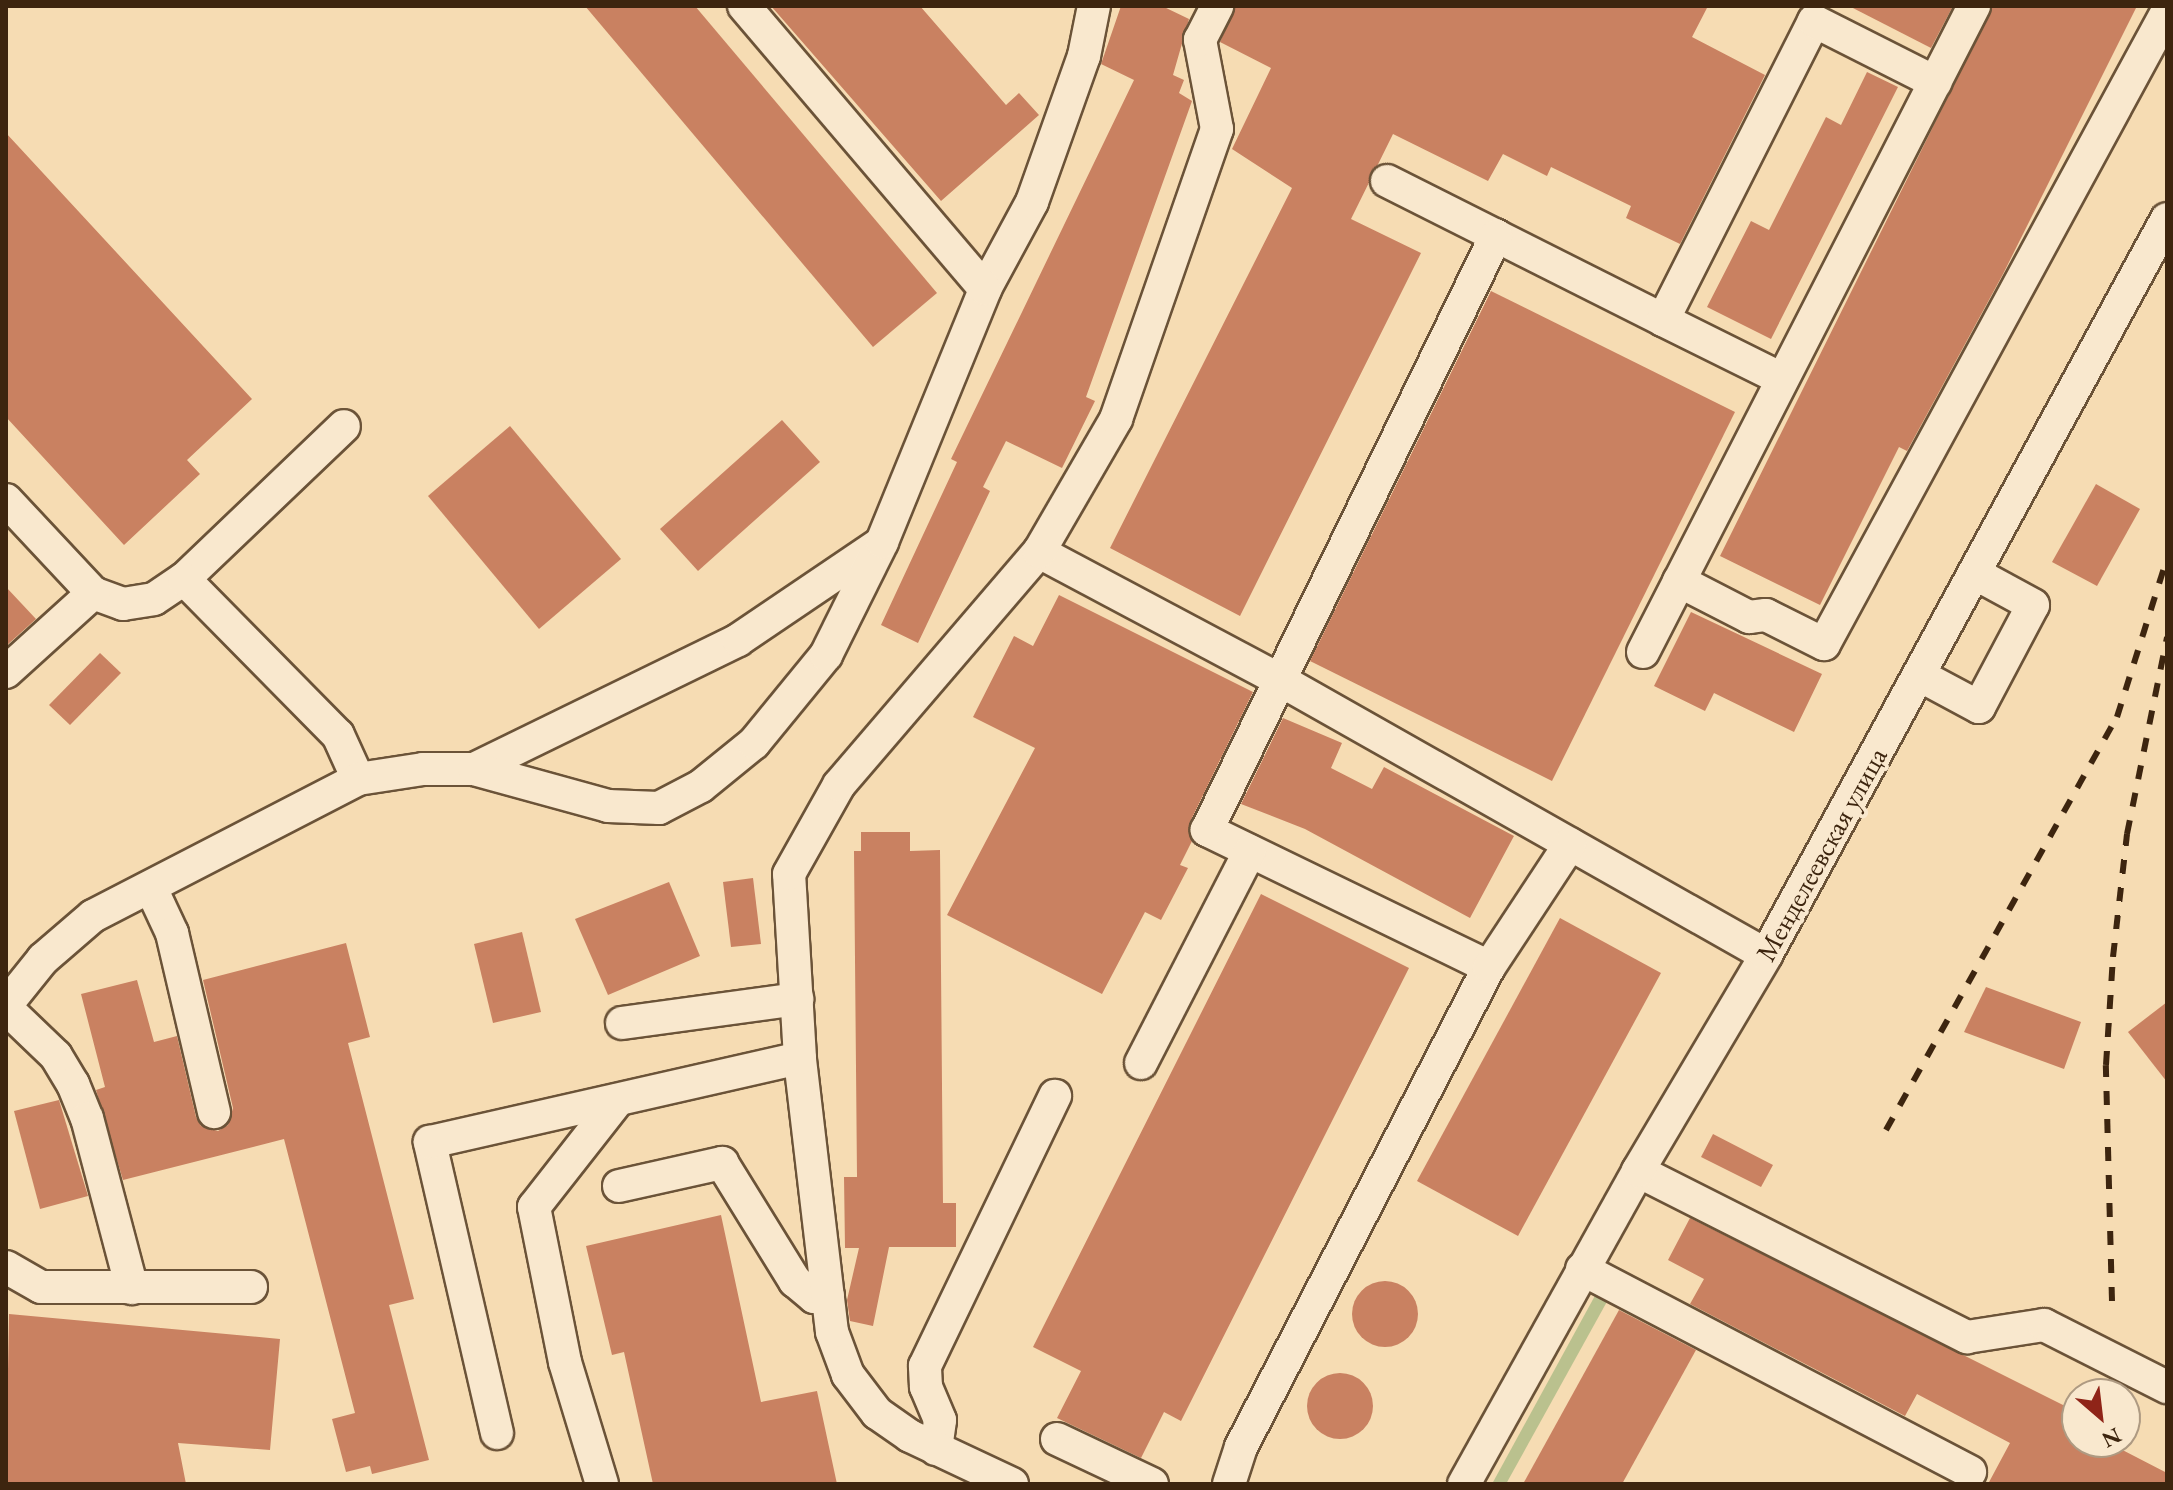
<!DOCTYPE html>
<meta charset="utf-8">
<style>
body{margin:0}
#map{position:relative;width:2173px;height:1490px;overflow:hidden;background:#f6dcb3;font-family:"EB Garamond",serif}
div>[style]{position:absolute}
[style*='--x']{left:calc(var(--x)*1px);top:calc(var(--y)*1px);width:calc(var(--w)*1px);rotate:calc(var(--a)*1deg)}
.green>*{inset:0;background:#bac18e}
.building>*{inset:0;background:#c98161}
.round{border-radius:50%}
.roads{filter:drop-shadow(2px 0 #6b5338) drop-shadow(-2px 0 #6b5338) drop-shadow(0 2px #6b5338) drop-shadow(0 -2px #6b5338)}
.minor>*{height:32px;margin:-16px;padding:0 16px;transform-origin:16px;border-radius:16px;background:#f9e8ce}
.rail>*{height:6px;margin-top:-3px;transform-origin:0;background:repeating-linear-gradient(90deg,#3d250f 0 14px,transparent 0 28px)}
span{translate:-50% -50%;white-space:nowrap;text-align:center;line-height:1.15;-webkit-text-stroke:8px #f9e8ce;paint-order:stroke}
.street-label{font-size:28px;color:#3d250f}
.frame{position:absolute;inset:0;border:8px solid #3d250f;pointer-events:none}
.north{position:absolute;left:2061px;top:1378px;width:80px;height:80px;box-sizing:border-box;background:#f9e8ce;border:2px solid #ae9a82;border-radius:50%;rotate:152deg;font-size:22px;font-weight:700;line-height:32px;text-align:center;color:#3d250f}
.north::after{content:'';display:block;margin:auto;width:28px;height:36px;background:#8f2418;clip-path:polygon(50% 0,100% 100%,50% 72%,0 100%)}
</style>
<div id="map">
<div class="green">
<div style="clip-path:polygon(1597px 1292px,1609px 1298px,1506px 1484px,1492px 1484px)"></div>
</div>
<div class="building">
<div style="clip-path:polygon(585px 6px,695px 6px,937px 293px,873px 347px)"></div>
<div style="clip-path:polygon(771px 6px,920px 6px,1006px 105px,1019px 93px,1039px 115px,941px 201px)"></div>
<div style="clip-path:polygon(1121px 6px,1162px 6px,1189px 19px,1173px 75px,1184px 80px,1179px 93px,1192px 101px,1086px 397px,1095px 401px,1062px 468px,1006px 441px,983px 487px,990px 491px,918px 643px,881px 625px,957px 462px,951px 459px,1134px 80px,1101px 64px)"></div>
<div style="clip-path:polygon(1236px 6px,1708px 6px,1692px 37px,1765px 75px,1680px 244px,1626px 218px,1631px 206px,1551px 167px,1547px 176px,1503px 154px,1488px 181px,1393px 134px,1351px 219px,1421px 253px,1240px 616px,1110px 548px,1292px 188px,1232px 149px,1271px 68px,1220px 42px)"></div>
<div style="clip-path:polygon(1849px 6px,1953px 6px,1931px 48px)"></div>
<div style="clip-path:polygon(1993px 6px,2137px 6px,2003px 274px,1907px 451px,1899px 447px,1820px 605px,1720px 556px)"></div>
<div style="clip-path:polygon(1867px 72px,1898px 87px,1771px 339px,1707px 307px,1751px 221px,1769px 230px,1826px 117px,1841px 125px)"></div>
<div style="clip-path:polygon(6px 133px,252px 399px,187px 460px,200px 474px,124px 545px,6px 417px)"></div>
<div style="clip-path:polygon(1491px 291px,1735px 412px,1552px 781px,1310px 661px)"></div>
<div style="clip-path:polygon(782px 420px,820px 462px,698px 571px,660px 529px)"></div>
<div style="clip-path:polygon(510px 426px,621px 559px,539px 629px,428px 496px)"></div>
<div style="clip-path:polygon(2096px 484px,2140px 509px,2097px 586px,2052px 562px)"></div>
<div style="clip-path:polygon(6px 587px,36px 619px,6px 646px)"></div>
<div style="clip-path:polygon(1059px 595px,1253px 692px,1190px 822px,1192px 841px,1180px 865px,1188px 868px,1161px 920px,1145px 912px,1102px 994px,947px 915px,1035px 748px,973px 717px,1014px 636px,1033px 646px)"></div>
<div style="clip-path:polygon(1691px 612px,1822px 674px,1794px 732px,1714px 693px,1705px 711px,1654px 686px)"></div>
<div style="clip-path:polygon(100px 653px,121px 673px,70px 725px,49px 705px)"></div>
<div style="clip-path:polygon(1283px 718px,1342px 743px,1331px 768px,1372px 789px,1384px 767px,1514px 836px,1470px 918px,1305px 829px,1241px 804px)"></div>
<div style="clip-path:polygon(861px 832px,910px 832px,910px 851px,940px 850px,943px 1203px,956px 1203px,956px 1247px,889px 1247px,873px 1326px,850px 1321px,847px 1300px,859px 1248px,845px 1248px,844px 1177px,857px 1177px,854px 851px,861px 851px)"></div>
<div style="clip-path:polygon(753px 878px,761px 944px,731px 947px,723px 882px)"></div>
<div style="clip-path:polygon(669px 882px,700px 956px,608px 995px,575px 919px)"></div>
<div style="clip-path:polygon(1261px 894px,1409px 968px,1181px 1421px,1164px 1412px,1141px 1458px,1057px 1418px,1081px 1371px,1033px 1347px)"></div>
<div style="clip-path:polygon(1560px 918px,1661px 973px,1518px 1236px,1417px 1181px)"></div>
<div style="clip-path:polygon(522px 932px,541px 1012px,493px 1023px,474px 944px)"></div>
<div style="clip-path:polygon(346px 943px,370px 1037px,348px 1043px,414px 1299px,389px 1305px,429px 1460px,372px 1474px,370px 1466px,346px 1472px,332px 1419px,355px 1413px,284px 1139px,123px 1180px,96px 1090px,105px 1087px,81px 994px,137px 980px,154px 1042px,177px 1036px,196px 1117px,201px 1126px,218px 1131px,228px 1125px,233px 1108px,203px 980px)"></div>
<div style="clip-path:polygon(1986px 987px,2081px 1022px,2064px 1069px,1964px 1032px)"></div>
<div style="clip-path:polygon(2167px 1002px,2167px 1082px,2128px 1032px)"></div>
<div style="clip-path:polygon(59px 1100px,88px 1196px,40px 1209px,14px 1111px)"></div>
<div style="clip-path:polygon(1713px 1134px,1773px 1165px,1761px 1187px,1701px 1157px)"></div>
<div style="clip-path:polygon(721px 1215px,761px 1402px,817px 1391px,837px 1484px,653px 1484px,624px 1352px,612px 1355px,586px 1246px)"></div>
<div style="clip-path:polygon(1690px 1218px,2077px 1412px,2077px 1442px,2107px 1442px,2167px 1473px,2167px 1484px,1988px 1484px,2010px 1443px,1917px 1394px,1905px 1416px,1690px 1304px,1704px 1279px,1668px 1260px)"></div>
<div class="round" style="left:1352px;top:1281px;width:66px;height:66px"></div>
<div style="clip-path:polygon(1619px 1310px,1696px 1350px,1622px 1484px,1523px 1484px)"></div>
<div style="clip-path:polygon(9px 1314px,280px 1339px,270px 1450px,178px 1443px,186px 1484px,6px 1482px)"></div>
<div class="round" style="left:1307px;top:1373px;width:66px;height:66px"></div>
</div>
<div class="roads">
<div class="minor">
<div style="--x:1387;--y:181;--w:309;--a:26.7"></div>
<div style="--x:985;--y:289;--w:99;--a:-61.6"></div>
<div style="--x:1032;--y:202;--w:155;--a:-70.4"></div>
<div style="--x:1084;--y:56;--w:51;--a:-78.7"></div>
<div style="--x:1782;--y:379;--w:133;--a:-153.6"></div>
<div style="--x:1663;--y:320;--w:335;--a:-63.2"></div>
<div style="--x:1814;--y:21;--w:136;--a:26.8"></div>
<div style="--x:6;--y:500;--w:127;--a:46.9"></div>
<div style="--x:93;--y:593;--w:32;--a:20"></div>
<div style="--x:123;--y:604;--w:31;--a:-9"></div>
<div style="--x:154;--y:599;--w:36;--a:-34"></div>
<div style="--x:184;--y:579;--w:221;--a:-43.7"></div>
<div style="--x:1039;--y:552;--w:273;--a:28"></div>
<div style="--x:1280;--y:680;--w:558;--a:29.5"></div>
<div style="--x:184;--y:579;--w:219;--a:45.4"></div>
<div style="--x:338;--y:735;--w:48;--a:65.6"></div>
<div style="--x:1679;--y:581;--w:79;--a:27.2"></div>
<div style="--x:1749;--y:617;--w:17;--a:-7"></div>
<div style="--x:1766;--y:615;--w:65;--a:26.6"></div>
<div style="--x:1824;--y:644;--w:719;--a:-61.51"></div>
<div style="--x:1643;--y:652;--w:726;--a:-62.87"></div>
<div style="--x:6;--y:672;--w:118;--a:-42.2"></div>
<div style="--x:1919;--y:675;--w:68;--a:28.1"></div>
<div style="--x:1979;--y:707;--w:115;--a:-62.1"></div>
<div style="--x:2033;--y:605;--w:67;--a:-151.5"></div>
<div style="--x:474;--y:769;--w:294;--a:-26"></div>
<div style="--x:738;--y:640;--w:171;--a:-34.1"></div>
<div style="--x:151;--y:888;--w:50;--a:65"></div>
<div style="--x:172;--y:933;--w:184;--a:76.8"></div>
<div style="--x:1489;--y:967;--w:314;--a:-154.1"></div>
<div style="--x:1207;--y:830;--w:661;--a:-64.06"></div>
<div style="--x:6;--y:1005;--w:59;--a:-51.2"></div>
<div style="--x:43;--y:959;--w:66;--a:-40.7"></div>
<div style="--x:93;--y:916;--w:298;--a:-27.3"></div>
<div style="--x:358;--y:779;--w:66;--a:-8.7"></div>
<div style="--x:423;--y:769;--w:51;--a:0"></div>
<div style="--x:474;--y:769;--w:139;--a:15.4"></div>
<div style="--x:608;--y:806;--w:51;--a:2.2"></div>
<div style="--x:659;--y:808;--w:47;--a:-27.6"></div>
<div style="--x:701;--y:786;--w:68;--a:-39.1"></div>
<div style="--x:754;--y:743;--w:114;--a:-50.7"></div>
<div style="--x:826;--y:655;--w:126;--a:-63.6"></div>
<div style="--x:882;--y:542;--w:273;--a:-67.8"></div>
<div style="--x:985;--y:289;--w:372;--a:-130.4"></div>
<div style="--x:6;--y:1008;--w:69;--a:43.8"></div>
<div style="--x:56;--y:1056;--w:33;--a:59"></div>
<div style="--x:73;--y:1084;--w:37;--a:68"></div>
<div style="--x:87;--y:1118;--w:176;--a:75.2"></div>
<div style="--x:622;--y:1023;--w:177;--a:-7.8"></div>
<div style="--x:1141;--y:1063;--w:238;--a:-62.8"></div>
<div style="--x:1638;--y:1171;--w:369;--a:26.8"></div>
<div style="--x:1967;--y:1337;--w:78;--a:-8.9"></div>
<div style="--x:2044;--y:1325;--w:138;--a:26.8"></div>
<div style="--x:619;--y:1186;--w:106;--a:-12.6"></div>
<div style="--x:722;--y:1163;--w:139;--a:58.3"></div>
<div style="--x:795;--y:1281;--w:25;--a:40"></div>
<div style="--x:814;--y:1297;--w:14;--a:-4"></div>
<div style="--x:6;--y:1267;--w:40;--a:29.7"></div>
<div style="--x:41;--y:1287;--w:210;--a:0"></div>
<div style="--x:1582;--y:1269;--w:438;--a:27.6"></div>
<div style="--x:497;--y:1433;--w:299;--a:-103"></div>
<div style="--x:430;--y:1142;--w:379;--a:-12.8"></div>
<div style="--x:1057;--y:1439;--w:105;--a:25.3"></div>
<div style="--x:936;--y:1449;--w:29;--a:-82"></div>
<div style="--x:940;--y:1420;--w:36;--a:-113"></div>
<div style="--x:926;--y:1387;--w:21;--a:-93"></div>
<div style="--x:925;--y:1366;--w:300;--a:-64.3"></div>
<div style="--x:602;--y:1484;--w:127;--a:-106.9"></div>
<div style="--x:565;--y:1362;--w:158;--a:-101.3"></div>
<div style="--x:534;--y:1207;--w:136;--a:-51.9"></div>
<div style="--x:1012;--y:1484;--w:113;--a:-154.8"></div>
<div style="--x:910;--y:1436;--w:40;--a:-145.1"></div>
<div style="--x:877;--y:1413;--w:48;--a:-127.3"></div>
<div style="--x:848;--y:1375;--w:46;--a:-110.4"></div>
<div style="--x:832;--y:1332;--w:276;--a:-96.7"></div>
<div style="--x:800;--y:1058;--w:184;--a:-93.4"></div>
<div style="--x:789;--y:874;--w:102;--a:-60.7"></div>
<div style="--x:839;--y:785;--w:307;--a:-49.4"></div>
<div style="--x:1039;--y:552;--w:154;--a:-59.9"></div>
<div style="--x:1116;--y:419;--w:307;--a:-70.8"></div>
<div style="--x:1217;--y:129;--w:91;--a:-100.8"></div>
<div style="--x:1200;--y:40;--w:38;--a:-63"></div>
<div style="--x:1229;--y:1484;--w:39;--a:-72"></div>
<div style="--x:1241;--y:1447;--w:540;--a:-62.68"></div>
<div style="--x:1489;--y:967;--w:147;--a:-56.6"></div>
<div style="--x:1464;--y:1484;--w:358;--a:-60.9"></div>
<div style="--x:1638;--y:1171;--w:251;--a:-59.3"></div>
<div style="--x:1766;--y:955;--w:838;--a:-61.42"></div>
</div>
</div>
<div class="rail">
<div style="--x:1886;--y:1130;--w:473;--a:-60.8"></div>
<div style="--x:2117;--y:717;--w:167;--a:-72.5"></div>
<div style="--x:2112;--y:1301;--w:236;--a:-91.5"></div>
<div style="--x:2106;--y:1065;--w:108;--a:-86.3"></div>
<div style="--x:2113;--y:957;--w:124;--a:-83.5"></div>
<div style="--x:2127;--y:834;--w:201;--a:-78.5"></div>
</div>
<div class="street-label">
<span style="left:1821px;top:854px;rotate:-61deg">Менделеевская улица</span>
</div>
<div class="frame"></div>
<div class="north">N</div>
</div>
